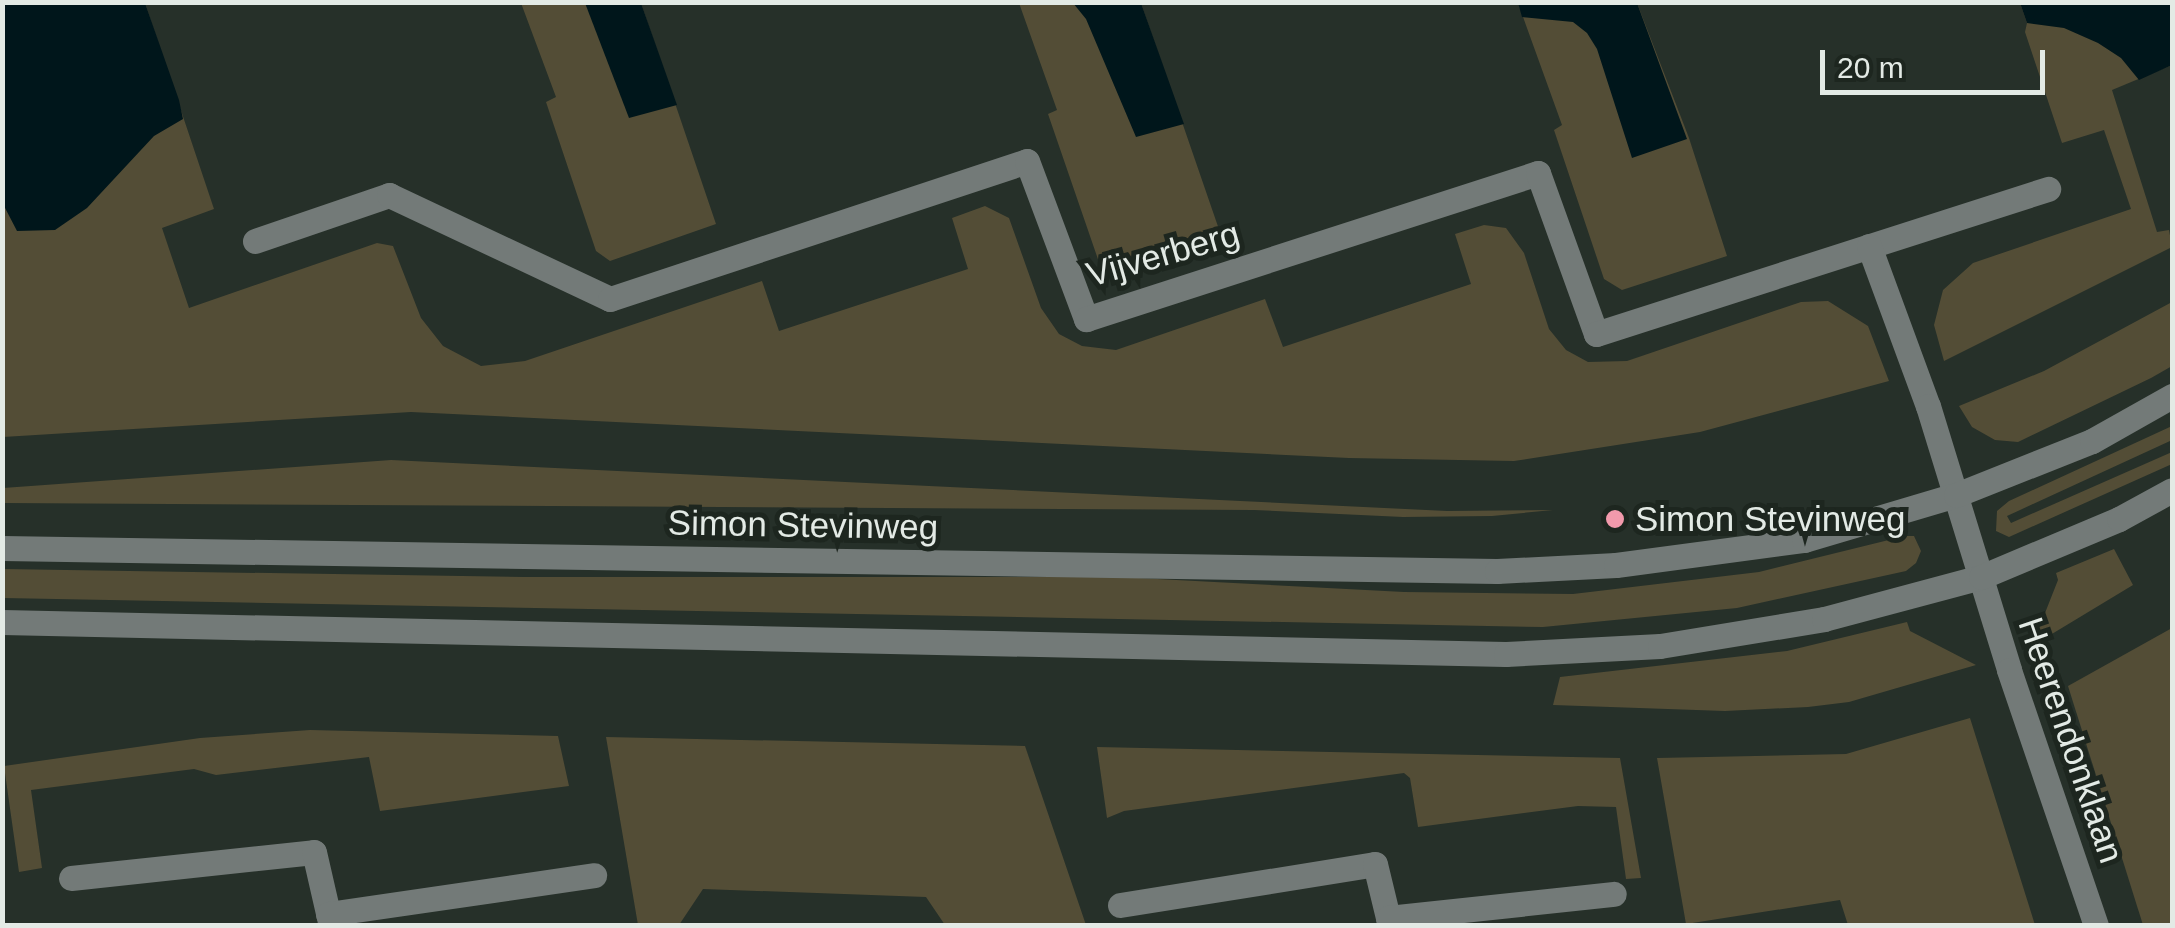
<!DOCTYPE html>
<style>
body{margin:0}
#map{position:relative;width:2175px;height:928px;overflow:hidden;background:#263029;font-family:Arial,sans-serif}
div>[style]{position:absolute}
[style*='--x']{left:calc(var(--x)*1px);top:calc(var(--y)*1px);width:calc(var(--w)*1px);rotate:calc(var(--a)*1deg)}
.green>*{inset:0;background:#534d36}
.water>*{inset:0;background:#00161b}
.minor>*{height:25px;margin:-12.5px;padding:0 12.5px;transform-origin:12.5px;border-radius:12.5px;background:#737a78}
.dots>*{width:28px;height:28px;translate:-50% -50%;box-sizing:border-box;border:5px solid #1d261f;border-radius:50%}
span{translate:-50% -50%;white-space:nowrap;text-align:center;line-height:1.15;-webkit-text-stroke:10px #1d261f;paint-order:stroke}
.street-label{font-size:35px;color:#e3eae5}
.poi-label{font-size:35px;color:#e3eae5}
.left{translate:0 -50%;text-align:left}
.frame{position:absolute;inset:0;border:5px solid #e3eae5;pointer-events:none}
.scale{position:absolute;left:1820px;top:50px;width:225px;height:45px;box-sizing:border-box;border:5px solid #e3eae5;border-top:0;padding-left:12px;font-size:30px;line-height:35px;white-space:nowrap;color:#e3eae5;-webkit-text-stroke:8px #1d261f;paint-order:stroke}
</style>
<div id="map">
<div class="green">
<div style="clip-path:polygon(6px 2px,145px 3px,214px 209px,162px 228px,189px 308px,377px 243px,393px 246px,421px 318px,443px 346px,481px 366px,525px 361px,762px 281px,779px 331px,968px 269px,952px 218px,985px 206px,1009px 218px,1041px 308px,1059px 334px,1082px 346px,1116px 350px,1265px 299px,1283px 347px,1471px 284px,1455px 234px,1484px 225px,1506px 228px,1524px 253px,1549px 329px,1566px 350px,1588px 362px,1627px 361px,1801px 302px,1828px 301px,1868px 326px,1889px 381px,1700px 432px,1514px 461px,1349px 458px,411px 412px,3px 437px)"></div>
<div style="clip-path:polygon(521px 3px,641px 3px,716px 224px,610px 261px,596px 251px,546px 102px,556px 97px)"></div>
<div style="clip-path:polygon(1019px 3px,1141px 3px,1223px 241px,1113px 277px,1101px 268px,1048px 114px,1057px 110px)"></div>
<div style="clip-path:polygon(1518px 3px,1637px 3px,1689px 138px,1727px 256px,1622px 290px,1604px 279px,1554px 130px,1562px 125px)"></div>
<div style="clip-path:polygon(2020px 3px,2172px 3px,2172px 65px,2112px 90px,2157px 232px,2169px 230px,2172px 247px,1944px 361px,1934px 325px,1943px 290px,1973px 263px,2131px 209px,2104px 130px,2062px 143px,2025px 32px,2027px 23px)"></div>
<div style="clip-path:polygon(2172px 302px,2172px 366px,2151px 378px,2018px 442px,1995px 440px,1972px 427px,1959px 406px,2044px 371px)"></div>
<div style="clip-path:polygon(2172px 426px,2170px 441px,2007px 516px,2011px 523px,2172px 452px,2172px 464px,2009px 537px,1996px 531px,1997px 511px,2009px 501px)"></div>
<div style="clip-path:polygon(391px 460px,1447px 511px,1553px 510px,1492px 516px,1403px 517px,1254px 510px,3px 503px,3px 488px)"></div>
<div style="clip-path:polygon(1905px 536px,1914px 536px,1921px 551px,1916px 563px,1906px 571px,1737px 608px,1543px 627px,3px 598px,3px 569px,524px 577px,1119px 577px,1404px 592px,1573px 594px,1759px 572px)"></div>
<div style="clip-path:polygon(2114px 549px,2133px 585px,2032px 646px,2058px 580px,2056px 573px)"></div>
<div style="clip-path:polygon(1907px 622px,1910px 631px,1976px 665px,1849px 702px,1808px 707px,1725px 711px,1553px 705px,1560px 677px,1787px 651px)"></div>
<div style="clip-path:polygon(2172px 628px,2172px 925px,2143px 925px,2068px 686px)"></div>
<div style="clip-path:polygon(1970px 718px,2035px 925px,1848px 925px,1840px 900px,1686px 924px,1657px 758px,1846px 754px)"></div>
<div style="clip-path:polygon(310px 730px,558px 736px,569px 786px,380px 811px,369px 757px,216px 775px,194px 769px,31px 790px,42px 868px,19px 872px,4px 766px,200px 738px)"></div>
<div style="clip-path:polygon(606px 737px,1025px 746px,1086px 925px,945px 925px,926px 897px,703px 889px,679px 925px,638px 925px)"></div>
<div style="clip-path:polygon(1097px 747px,1620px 758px,1641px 878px,1626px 879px,1616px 807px,1578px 806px,1418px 827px,1410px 778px,1404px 773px,1124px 811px,1107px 818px)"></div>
</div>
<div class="water">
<div style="clip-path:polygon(2px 3px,145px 3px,179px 100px,183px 119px,154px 136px,87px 208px,55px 230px,17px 231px,3px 204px)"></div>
<div style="clip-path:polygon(585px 3px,641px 3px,677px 105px,629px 118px)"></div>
<div style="clip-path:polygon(1073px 3px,1141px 3px,1184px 124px,1136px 137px,1086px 19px)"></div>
<div style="clip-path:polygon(1518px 3px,1637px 3px,1687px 139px,1632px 158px,1597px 49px,1587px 33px,1573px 22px,1522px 17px)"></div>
<div style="clip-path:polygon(2020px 3px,2172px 3px,2172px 65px,2139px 80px,2121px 58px,2098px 43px,2064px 28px,2027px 23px)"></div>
</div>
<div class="minor">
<div style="--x:255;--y:241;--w:142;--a:-18.9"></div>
<div style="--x:389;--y:195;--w:244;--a:25.2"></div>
<div style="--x:610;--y:299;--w:439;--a:-18.3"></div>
<div style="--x:1027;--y:161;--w:169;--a:69.5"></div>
<div style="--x:1086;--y:319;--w:475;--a:-17.9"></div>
<div style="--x:1538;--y:173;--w:171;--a:70.2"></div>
<div style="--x:1596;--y:334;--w:475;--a:-17.8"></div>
<div style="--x:1869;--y:246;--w:171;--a:69.8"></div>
<div style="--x:1928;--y:406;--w:276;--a:72.9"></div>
<div style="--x:2009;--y:670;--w:270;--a:71.2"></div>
<div style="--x:2;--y:548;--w:1495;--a:0.88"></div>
<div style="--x:1497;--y:571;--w:119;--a:-2.9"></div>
<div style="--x:1616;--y:565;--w:190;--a:-7.6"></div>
<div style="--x:1804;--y:540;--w:159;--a:-16.5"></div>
<div style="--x:1956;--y:495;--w:146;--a:-21.7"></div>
<div style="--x:2092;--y:441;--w:92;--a:-29.4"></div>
<div style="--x:2;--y:622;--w:1504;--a:1.22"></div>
<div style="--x:1506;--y:654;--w:154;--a:-3"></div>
<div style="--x:1660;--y:646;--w:166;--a:-9.3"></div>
<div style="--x:1824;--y:619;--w:163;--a:-15"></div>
<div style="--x:1981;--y:577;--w:150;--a:-22.8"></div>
<div style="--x:2119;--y:519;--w:60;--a:-28.7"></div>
<div style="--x:71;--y:878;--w:244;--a:-6.1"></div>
<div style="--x:314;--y:852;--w:76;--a:77.1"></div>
<div style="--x:1120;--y:905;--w:258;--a:-9.1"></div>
<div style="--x:1375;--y:864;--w:64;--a:76.4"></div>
<div style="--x:328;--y:914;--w:269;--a:-8.3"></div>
<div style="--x:1388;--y:918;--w:227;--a:-6.1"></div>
</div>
<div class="dots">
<div style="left:1615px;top:519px;background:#f29aac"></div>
</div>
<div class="street-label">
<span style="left:1163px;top:254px;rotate:-16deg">Vijverberg</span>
<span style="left:803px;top:525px;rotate:1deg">Simon Stevinweg</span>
<span style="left:2071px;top:740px;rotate:71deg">Heerendonklaan</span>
</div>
<div class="poi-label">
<span class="left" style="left:1635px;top:519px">Simon Stevinweg</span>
</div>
<div class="frame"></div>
<div class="scale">20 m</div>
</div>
